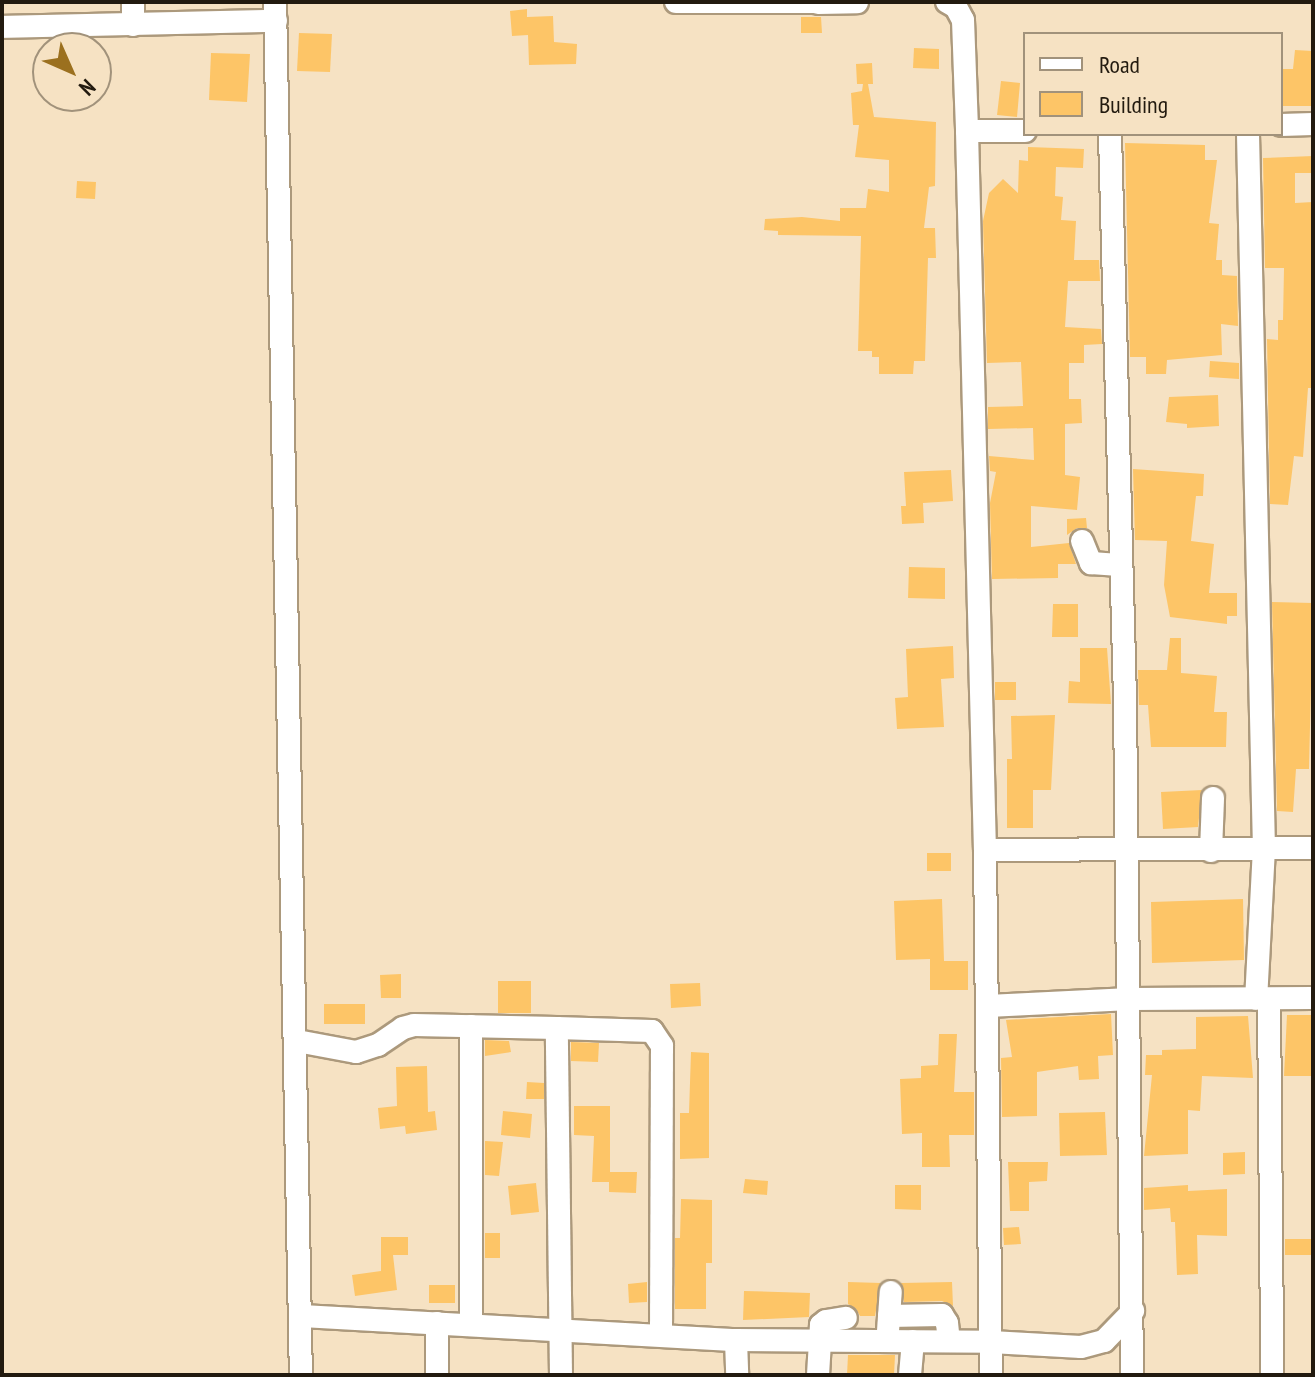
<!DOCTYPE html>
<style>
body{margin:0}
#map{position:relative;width:1315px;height:1377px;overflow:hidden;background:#f6e2c3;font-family:"PT Sans Narrow",sans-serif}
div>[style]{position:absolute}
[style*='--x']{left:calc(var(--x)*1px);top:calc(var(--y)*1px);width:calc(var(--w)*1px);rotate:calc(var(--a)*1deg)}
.building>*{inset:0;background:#fdc567}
.roads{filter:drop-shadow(2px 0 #ac997c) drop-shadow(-2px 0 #ac997c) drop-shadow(0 2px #ac997c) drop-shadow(0 -2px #ac997c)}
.minor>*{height:22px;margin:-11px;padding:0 11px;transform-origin:11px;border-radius:11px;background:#fff}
span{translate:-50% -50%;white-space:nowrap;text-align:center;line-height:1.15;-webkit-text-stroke:6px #f6e2c3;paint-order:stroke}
.frame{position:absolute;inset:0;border:4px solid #221a0f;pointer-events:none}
.legend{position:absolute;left:1023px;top:32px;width:260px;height:104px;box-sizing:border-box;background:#f6e2c3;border:2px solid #a1927b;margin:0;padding:10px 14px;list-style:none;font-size:24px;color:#221a0f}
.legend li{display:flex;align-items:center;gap:16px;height:40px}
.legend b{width:40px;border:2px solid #a1927b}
.north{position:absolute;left:32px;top:32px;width:80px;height:80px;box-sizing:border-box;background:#f6e2c3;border:2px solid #a1927b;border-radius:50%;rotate:135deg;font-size:22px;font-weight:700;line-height:32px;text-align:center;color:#221a0f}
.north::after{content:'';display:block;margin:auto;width:28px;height:36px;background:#9b701f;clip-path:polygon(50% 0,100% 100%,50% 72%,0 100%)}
</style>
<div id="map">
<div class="building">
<div style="clip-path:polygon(527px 9px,527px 17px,553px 16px,554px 42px,577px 44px,576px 64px,529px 65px,528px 35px,512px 36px,510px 11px)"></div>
<div style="clip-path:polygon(801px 17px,821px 17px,822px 33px,801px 33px)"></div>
<div style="clip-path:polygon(299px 33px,332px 34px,330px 72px,297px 71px)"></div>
<div style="clip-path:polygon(914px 48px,939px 49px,939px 69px,913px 68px)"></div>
<div style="clip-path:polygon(1295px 50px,1313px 51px,1313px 106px,1281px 106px,1281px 69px,1293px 69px)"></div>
<div style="clip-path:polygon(211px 53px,250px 54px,247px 102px,209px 100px)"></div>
<div style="clip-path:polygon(872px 63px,873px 84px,868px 84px,874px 117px,936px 122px,935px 186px,929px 187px,924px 228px,935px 228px,936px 258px,928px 258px,925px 361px,914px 361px,913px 374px,879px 374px,879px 357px,872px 357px,872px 351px,858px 351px,861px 236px,778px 235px,778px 231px,764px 230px,765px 219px,802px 217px,840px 221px,840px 208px,866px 208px,868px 189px,889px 192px,889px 160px,855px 157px,859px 125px,853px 125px,851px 93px,862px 91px,863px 84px,857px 84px,856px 64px)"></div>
<div style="clip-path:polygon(1001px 81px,1020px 83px,1017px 117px,997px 115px)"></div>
<div style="clip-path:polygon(1125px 143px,1205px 145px,1205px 160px,1217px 160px,1209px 223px,1219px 224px,1216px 260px,1222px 260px,1222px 275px,1237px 276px,1238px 326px,1221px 324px,1222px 355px,1167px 360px,1166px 374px,1146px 374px,1146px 357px,1130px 357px)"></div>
<div style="clip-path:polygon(1028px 147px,1084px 149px,1083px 168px,1056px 167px,1055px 196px,1063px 197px,1061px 220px,1076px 221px,1074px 260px,1099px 260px,1100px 281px,1068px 281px,1065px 327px,1101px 329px,1102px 344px,1084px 345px,1084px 363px,1069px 363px,1069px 399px,1081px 399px,1082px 423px,1065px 424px,1065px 475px,1080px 477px,1077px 510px,1031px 506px,1031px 547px,1069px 543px,1076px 564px,1058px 564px,1058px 578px,992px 579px,990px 503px,996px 472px,990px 471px,989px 456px,1034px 460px,1033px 428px,988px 429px,988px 407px,1023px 406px,1021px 362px,987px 363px,983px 221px,989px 193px,1003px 179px,1018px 193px,1019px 160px,1028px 161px)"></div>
<div style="clip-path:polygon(1313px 156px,1313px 173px,1295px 173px,1295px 203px,1313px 202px,1313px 388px,1308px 388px,1303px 457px,1294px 456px,1288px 505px,1270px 504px,1267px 339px,1278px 340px,1278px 320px,1283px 320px,1284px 268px,1265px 268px,1263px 158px)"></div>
<div style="clip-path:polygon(77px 181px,96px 182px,95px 199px,76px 198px)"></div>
<div style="clip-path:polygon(1210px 361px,1239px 363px,1239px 379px,1209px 377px)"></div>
<div style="clip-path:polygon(1218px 395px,1219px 426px,1187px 428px,1187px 424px,1166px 422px,1169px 397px)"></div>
<div style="clip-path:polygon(1133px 469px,1204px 474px,1203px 496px,1196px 496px,1191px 541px,1214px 544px,1209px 593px,1237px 593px,1237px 616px,1227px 616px,1227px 624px,1170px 617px,1164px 585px,1167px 541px,1135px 540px)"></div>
<div style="clip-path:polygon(951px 470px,953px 501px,923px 503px,924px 523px,902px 524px,901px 506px,906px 506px,904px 472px)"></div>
<div style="clip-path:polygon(1086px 518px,1087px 528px,1077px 528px,1067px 535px,1067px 519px)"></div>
<div style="clip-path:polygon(909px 567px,945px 568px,945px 599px,908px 598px)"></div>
<div style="clip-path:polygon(1272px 602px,1313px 603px,1309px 769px,1296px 769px,1293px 812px,1277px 811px)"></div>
<div style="clip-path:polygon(1053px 604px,1078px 604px,1078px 637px,1052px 637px)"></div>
<div style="clip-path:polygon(1170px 638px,1181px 638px,1181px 673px,1217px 676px,1214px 712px,1227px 712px,1226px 747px,1151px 747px,1148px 705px,1139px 705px,1138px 670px,1167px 670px)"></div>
<div style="clip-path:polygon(953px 646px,954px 678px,941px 679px,944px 727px,897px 729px,895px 698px,908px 697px,906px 649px)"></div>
<div style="clip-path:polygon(1080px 648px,1107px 648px,1111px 704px,1068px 703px,1069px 681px,1080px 682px)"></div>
<div style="clip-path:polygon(995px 682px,1016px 682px,1016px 700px,995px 700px)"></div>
<div style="clip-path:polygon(1055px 715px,1051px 790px,1033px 790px,1033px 828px,1007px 828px,1007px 759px,1012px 759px,1011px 716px)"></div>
<div style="clip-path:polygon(1202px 790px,1198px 827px,1163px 829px,1161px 792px)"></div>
<div style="clip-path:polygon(927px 853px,951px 853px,951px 871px,927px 871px)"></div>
<div style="clip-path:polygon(942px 899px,944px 961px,968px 961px,968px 990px,930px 990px,930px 959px,896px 960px,894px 901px)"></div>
<div style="clip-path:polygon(1243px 899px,1244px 960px,1152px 963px,1151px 902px)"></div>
<div style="clip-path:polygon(401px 974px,401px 998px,381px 998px,380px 975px)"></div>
<div style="clip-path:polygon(498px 981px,531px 981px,531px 1013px,498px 1013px)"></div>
<div style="clip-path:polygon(700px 983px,701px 1006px,671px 1008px,670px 984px)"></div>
<div style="clip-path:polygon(324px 1004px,365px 1004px,365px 1024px,324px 1024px)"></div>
<div style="clip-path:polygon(1111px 1014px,1113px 1055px,1098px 1056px,1099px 1079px,1079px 1080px,1078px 1066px,1037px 1072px,1037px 1116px,1002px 1117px,1001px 1058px,1012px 1057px,1006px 1020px)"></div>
<div style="clip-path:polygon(1287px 1015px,1313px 1015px,1313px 1076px,1284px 1076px)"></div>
<div style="clip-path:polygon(1248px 1016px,1253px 1078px,1202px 1076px,1200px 1111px,1188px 1110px,1188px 1154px,1144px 1156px,1152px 1075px,1145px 1075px,1146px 1055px,1162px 1055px,1162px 1050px,1196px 1049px,1196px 1017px)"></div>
<div style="clip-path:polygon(939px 1034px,957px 1034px,954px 1092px,974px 1092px,974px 1135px,949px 1135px,950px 1167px,922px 1167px,922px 1133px,902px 1134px,900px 1079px,921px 1078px,921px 1066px,938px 1065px)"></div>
<div style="clip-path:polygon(485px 1040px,509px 1041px,511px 1052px,485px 1056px)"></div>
<div style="clip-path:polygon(571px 1042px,599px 1043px,598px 1062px,571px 1061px)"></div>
<div style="clip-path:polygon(691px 1052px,709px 1053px,709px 1158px,680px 1159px,680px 1113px,689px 1113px)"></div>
<div style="clip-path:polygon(427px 1066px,428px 1112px,435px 1111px,437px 1130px,406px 1134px,405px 1126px,380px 1129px,378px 1108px,397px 1106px,396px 1067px)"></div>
<div style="clip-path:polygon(527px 1082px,544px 1083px,544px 1099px,526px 1099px)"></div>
<div style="clip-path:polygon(574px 1106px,610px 1106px,610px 1172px,637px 1172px,636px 1193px,609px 1192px,609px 1182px,592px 1182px,594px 1136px,574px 1135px)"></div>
<div style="clip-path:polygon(503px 1111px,532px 1114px,530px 1138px,501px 1135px)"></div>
<div style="clip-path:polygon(1105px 1112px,1107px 1155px,1060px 1156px,1059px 1113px)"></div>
<div style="clip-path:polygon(485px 1141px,503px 1142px,499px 1176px,485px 1175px)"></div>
<div style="clip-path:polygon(1245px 1152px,1245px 1174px,1223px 1175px,1223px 1153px)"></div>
<div style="clip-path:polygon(1008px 1162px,1048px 1162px,1047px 1181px,1029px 1182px,1029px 1211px,1010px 1211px)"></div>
<div style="clip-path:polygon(745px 1179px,768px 1181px,767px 1195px,743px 1193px)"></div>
<div style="clip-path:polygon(536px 1183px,539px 1212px,511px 1215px,508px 1186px)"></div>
<div style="clip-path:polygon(895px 1185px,921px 1185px,921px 1210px,895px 1209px)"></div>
<div style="clip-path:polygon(1188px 1185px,1188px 1191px,1227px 1189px,1227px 1236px,1197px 1235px,1198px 1274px,1177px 1275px,1175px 1222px,1171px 1222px,1170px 1208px,1144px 1210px,1144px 1188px)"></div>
<div style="clip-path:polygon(681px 1199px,712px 1200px,712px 1263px,706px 1263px,706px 1309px,675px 1309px,675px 1238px,680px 1238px)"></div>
<div style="clip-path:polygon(1019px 1227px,1021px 1244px,1004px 1245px,1003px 1228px)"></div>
<div style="clip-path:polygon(485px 1233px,500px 1233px,500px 1258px,485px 1258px)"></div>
<div style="clip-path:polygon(381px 1237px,408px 1237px,408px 1255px,393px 1255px,397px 1290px,355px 1296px,352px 1275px,381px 1271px)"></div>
<div style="clip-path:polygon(1285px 1239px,1313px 1239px,1313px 1255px,1285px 1255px)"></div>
<div style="clip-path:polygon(647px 1282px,647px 1302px,629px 1303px,628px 1284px)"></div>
<div style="clip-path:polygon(848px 1282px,881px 1283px,875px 1316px,860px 1316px,856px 1309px,848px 1304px)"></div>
<div style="clip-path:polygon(952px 1282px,953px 1306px,942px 1301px,904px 1302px,901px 1283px)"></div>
<div style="clip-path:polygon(429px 1285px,455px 1285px,455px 1303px,429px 1303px)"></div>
<div style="clip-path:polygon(744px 1291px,810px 1293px,809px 1317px,743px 1320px)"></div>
<div style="clip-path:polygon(848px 1355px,895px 1355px,894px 1375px,847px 1375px)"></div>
</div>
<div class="roads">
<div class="minor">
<div style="--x:133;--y:2;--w:23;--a:90"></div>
<div style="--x:275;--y:2;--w:1373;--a:88.92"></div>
<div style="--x:676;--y:2;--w:142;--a:0"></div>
<div style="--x:947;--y:2;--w:10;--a:29"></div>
<div style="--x:956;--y:7;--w:15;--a:62"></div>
<div style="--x:963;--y:20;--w:111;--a:87.9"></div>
<div style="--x:967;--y:131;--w:719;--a:88.57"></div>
<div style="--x:985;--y:850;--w:525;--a:89.35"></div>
<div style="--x:818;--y:3;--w:39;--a:-1"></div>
<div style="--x:2;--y:27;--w:274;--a:-1.3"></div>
<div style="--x:1281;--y:125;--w:32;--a:-2"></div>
<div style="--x:967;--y:131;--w:58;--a:0"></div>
<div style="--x:1110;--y:134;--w:564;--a:88.48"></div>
<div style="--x:1125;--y:698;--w:677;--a:89.41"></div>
<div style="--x:1248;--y:134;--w:714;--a:88.72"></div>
<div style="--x:1264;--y:848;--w:151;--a:93"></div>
<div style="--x:1082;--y:541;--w:24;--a:68"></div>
<div style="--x:1091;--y:563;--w:28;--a:4"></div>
<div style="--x:985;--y:850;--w:328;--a:-0.3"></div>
<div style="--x:1211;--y:851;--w:53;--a:-87.8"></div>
<div style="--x:1269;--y:999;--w:376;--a:89.5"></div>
<div style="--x:988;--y:1006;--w:142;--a:-2.8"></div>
<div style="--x:1130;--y:999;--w:183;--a:-0.3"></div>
<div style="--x:297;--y:1041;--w:60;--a:10.6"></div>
<div style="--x:356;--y:1052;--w:23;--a:-18"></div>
<div style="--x:378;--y:1045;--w:30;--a:-34"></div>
<div style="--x:403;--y:1028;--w:11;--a:-15"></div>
<div style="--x:414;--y:1025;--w:143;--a:1.2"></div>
<div style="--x:302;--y:1316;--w:435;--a:3.2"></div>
<div style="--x:736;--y:1340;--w:255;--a:0.4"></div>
<div style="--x:991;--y:1342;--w:90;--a:3.2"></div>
<div style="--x:1081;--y:1347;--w:24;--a:-15"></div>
<div style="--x:1104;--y:1341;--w:42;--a:-46"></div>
<div style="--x:889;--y:1316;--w:53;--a:-1.1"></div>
<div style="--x:942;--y:1315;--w:9;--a:58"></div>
<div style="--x:947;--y:1323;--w:18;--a:84"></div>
<div style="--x:437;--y:1323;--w:52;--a:90"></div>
<div style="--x:471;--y:1325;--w:299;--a:-90"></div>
<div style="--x:888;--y:1331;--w:39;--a:-86"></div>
<div style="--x:736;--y:1340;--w:35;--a:88"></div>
<div style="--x:561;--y:1375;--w:347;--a:-90.7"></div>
<div style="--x:557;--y:1028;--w:95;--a:1.8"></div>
<div style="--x:652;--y:1031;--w:18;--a:56"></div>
<div style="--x:662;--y:1046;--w:289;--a:90.2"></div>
<div style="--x:818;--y:1375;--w:50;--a:-86.6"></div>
<div style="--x:821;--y:1325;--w:6;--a:-39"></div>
<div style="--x:826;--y:1321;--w:20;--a:-9"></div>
<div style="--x:910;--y:1375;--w:34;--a:-85"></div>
</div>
</div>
<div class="frame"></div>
<ul class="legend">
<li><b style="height:10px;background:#fff"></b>Road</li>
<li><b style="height:22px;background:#fdc567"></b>Building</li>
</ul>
<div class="north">N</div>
</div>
